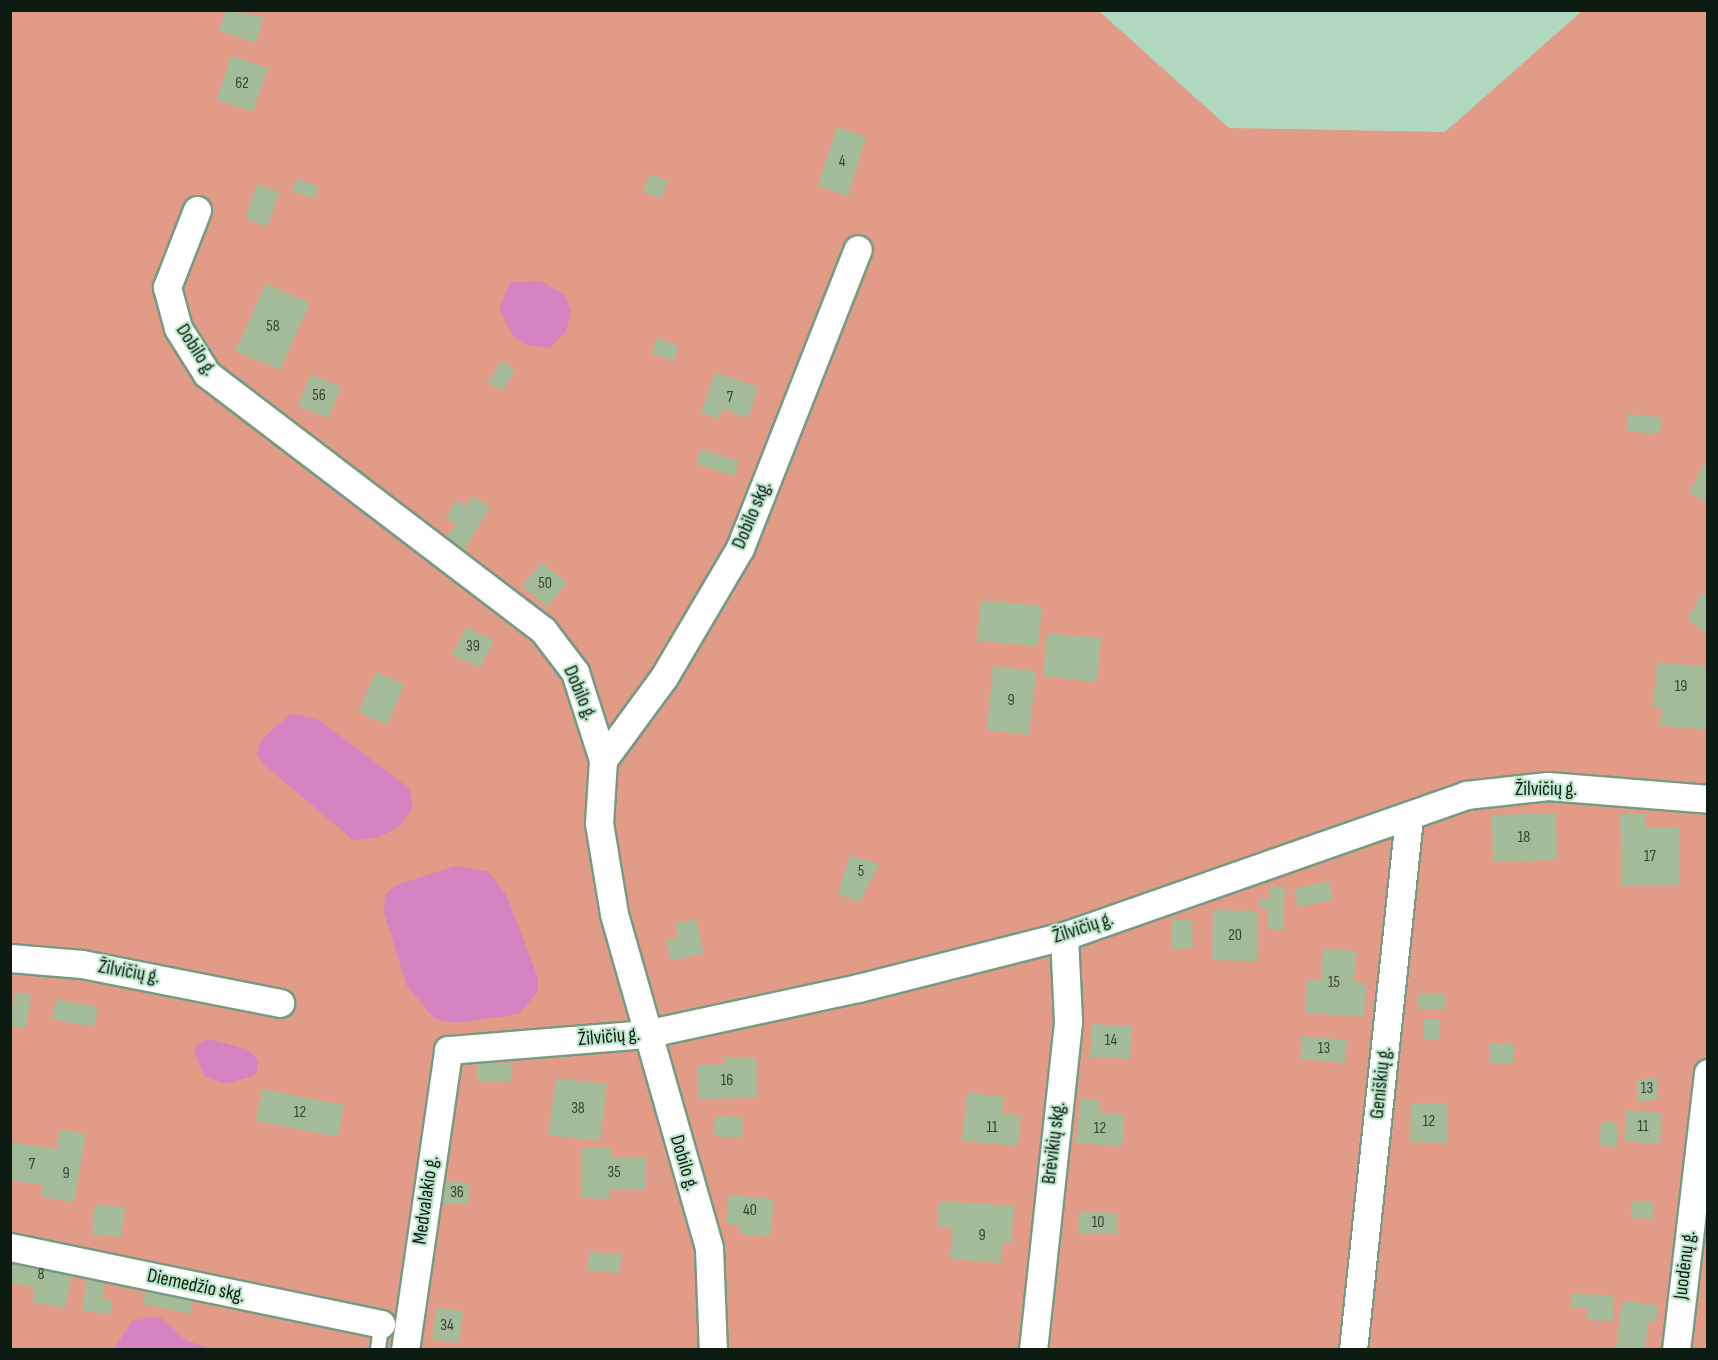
<!DOCTYPE html>
<meta charset="utf-8">
<style>
body{margin:0}
#map{position:relative;width:1718px;height:1360px;overflow:hidden;background:#b0d8be;font-family:"Sofia Sans Condensed",sans-serif}
div>[style]{position:absolute}
[style*='--x']{left:calc(var(--x)*1px);top:calc(var(--y)*1px);width:calc(var(--w)*1px);rotate:calc(var(--a)*1deg)}
.green>*{inset:0;background:#e19b87}
.water>*{inset:0;background:#d683c2}
.building>*{inset:0;background:#a3bb98}
.roads{filter:drop-shadow(2px 0 #759b82) drop-shadow(-2px 0 #759b82) drop-shadow(0 2px #759b82) drop-shadow(0 -2px #759b82)}
.lane>*{height:14px;margin:-7px;padding:0 7px;transform-origin:7px;border-radius:7px;background:#fff}
.street>*{height:27px;margin:-13.5px;padding:0 13.5px;transform-origin:13.5px;border-radius:13.5px;background:#fff}
span{translate:-50% -50%;white-space:nowrap;text-align:center;line-height:1.15;-webkit-text-stroke:4.5px #bde6cb;paint-order:stroke}
.number-label{font-size:16px;color:#324434}
.number-label span{-webkit-text-stroke-width:0}
.street-label{font-size:20px;color:#0d1c13}
.frame{position:absolute;inset:0;border:12px solid #0d1c13;pointer-events:none}
</style>
<div id="map">
<div class="green">
<div style="clip-path:polygon(10px 11px,1099px 11px,1229px 128px,1445px 132px,1582px 11px,1707px 11px,1707px 1349px,11px 1349px)"></div>
</div>
<div class="water">
<div style="clip-path:polygon(541px 281px,565px 295px,571px 311px,566px 332px,549px 348px,526px 345px,513px 336px,499px 309px,510px 282px)"></div>
<div style="clip-path:polygon(291px 713px,319px 720px,409px 788px,413px 807px,400px 826px,377px 838px,353px 840px,262px 763px,257px 755px,261px 740px)"></div>
<div style="clip-path:polygon(455px 866px,488px 872px,506px 894px,538px 978px,538px 991px,519px 1014px,455px 1023px,435px 1019px,407px 986px,384px 913px,385px 896px,394px 886px)"></div>
<div style="clip-path:polygon(209px 1039px,249px 1050px,258px 1061px,256px 1075px,226px 1084px,205px 1077px,194px 1053px,197px 1044px)"></div>
<div style="clip-path:polygon(153px 1317px,163px 1319px,185px 1340px,212px 1349px,114px 1349px,132px 1321px)"></div>
</div>
<div class="building">
<div style="clip-path:polygon(226px 10px,264px 17px,256px 43px,219px 31px)"></div>
<div style="clip-path:polygon(231px 56px,268px 68px,253px 112px,217px 100px)"></div>
<div style="clip-path:polygon(837px 127px,866px 137px,848px 196px,818px 186px)"></div>
<div style="clip-path:polygon(649px 174px,668px 181px,661px 198px,643px 192px)"></div>
<div style="clip-path:polygon(296px 179px,318px 186px,315px 198px,293px 192px)"></div>
<div style="clip-path:polygon(257px 184px,279px 192px,267px 227px,245px 218px)"></div>
<div style="clip-path:polygon(266px 283px,310px 303px,280px 370px,235px 351px)"></div>
<div style="clip-path:polygon(657px 338px,678px 346px,674px 361px,652px 354px)"></div>
<div style="clip-path:polygon(501px 361px,515px 369px,503px 391px,488px 383px)"></div>
<div style="clip-path:polygon(715px 372px,758px 387px,748px 418px,722px 409px,719px 419px,701px 413px)"></div>
<div style="clip-path:polygon(311px 374px,341px 387px,328px 418px,298px 406px)"></div>
<div style="clip-path:polygon(1628px 414px,1661px 417px,1660px 434px,1627px 431px)"></div>
<div style="clip-path:polygon(701px 449px,739px 461px,734px 476px,696px 464px)"></div>
<div style="clip-path:polygon(1708px 455px,1708px 502px,1689px 493px)"></div>
<div style="clip-path:polygon(473px 496px,490px 507px,464px 550px,446px 539px,456px 524px,446px 518px,456px 500px,467px 506px)"></div>
<div style="clip-path:polygon(542px 562px,567px 583px,547px 607px,522px 586px)"></div>
<div style="clip-path:polygon(1702px 593px,1708px 596px,1708px 635px,1687px 619px)"></div>
<div style="clip-path:polygon(981px 600px,1042px 606px,1038px 646px,977px 641px)"></div>
<div style="clip-path:polygon(466px 627px,494px 640px,480px 668px,452px 655px)"></div>
<div style="clip-path:polygon(1047px 633px,1101px 638px,1097px 682px,1043px 676px)"></div>
<div style="clip-path:polygon(1657px 662px,1708px 667px,1707px 730px,1660px 725px,1662px 708px,1653px 707px)"></div>
<div style="clip-path:polygon(993px 666px,1036px 671px,1029px 735px,987px 730px)"></div>
<div style="clip-path:polygon(376px 672px,404px 684px,387px 725px,358px 712px)"></div>
<div style="clip-path:polygon(1556px 813px,1557px 860px,1493px 862px,1492px 815px)"></div>
<div style="clip-path:polygon(1645px 813px,1645px 828px,1679px 828px,1680px 885px,1622px 886px,1620px 814px)"></div>
<div style="clip-path:polygon(850px 855px,879px 864px,860px 902px,838px 894px)"></div>
<div style="clip-path:polygon(1329px 881px,1333px 900px,1298px 907px,1294px 889px)"></div>
<div style="clip-path:polygon(1270px 886px,1285px 887px,1283px 929px,1268px 929px,1268px 909px,1259px 908px,1259px 898px,1269px 899px)"></div>
<div style="clip-path:polygon(1213px 910px,1258px 911px,1257px 961px,1212px 960px)"></div>
<div style="clip-path:polygon(696px 919px,704px 953px,671px 961px,666px 940px,678px 938px,675px 924px)"></div>
<div style="clip-path:polygon(1171px 920px,1192px 920px,1193px 948px,1171px 949px)"></div>
<div style="clip-path:polygon(1323px 949px,1356px 951px,1354px 982px,1366px 983px,1364px 1017px,1305px 1013px,1307px 980px,1321px 980px)"></div>
<div style="clip-path:polygon(15px 992px,31px 994px,26px 1028px,10px 1026px)"></div>
<div style="clip-path:polygon(1417px 993px,1446px 993px,1446px 1009px,1417px 1009px)"></div>
<div style="clip-path:polygon(56px 999px,98px 1007px,94px 1027px,52px 1019px)"></div>
<div style="clip-path:polygon(1424px 1020px,1440px 1020px,1440px 1040px,1424px 1040px)"></div>
<div style="clip-path:polygon(1092px 1024px,1132px 1026px,1130px 1059px,1090px 1057px)"></div>
<div style="clip-path:polygon(1302px 1036px,1347px 1040px,1345px 1063px,1300px 1059px)"></div>
<div style="clip-path:polygon(1513px 1043px,1513px 1063px,1490px 1063px,1489px 1044px)"></div>
<div style="clip-path:polygon(724px 1057px,756px 1057px,757px 1098px,697px 1099px,697px 1065px,725px 1064px)"></div>
<div style="clip-path:polygon(512px 1063px,512px 1081px,477px 1082px,477px 1064px)"></div>
<div style="clip-path:polygon(556px 1078px,607px 1084px,600px 1141px,548px 1135px)"></div>
<div style="clip-path:polygon(1657px 1078px,1658px 1100px,1637px 1101px,1637px 1079px)"></div>
<div style="clip-path:polygon(262px 1089px,344px 1105px,338px 1137px,256px 1121px)"></div>
<div style="clip-path:polygon(967px 1092px,1004px 1097px,1002px 1113px,1021px 1116px,1018px 1146px,962px 1141px)"></div>
<div style="clip-path:polygon(1081px 1098px,1100px 1100px,1098px 1112px,1125px 1115px,1122px 1147px,1076px 1143px)"></div>
<div style="clip-path:polygon(1411px 1103px,1448px 1103px,1447px 1143px,1410px 1142px)"></div>
<div style="clip-path:polygon(1626px 1110px,1662px 1113px,1660px 1144px,1624px 1141px)"></div>
<div style="clip-path:polygon(715px 1116px,743px 1117px,742px 1138px,714px 1136px)"></div>
<div style="clip-path:polygon(1601px 1121px,1618px 1123px,1617px 1147px,1599px 1146px)"></div>
<div style="clip-path:polygon(60px 1129px,86px 1134px,74px 1202px,41px 1197px,43px 1185px,10px 1180px,10px 1142px,57px 1149px)"></div>
<div style="clip-path:polygon(582px 1147px,612px 1147px,612px 1157px,646px 1157px,646px 1190px,609px 1190px,609px 1199px,582px 1198px)"></div>
<div style="clip-path:polygon(446px 1181px,470px 1183px,468px 1205px,443px 1203px)"></div>
<div style="clip-path:polygon(728px 1195px,774px 1199px,770px 1237px,739px 1234px,739px 1225px,726px 1224px)"></div>
<div style="clip-path:polygon(939px 1201px,1014px 1206px,1011px 1244px,1002px 1243px,1001px 1263px,950px 1259px,952px 1228px,937px 1226px)"></div>
<div style="clip-path:polygon(1631px 1201px,1653px 1202px,1653px 1219px,1631px 1218px)"></div>
<div style="clip-path:polygon(95px 1204px,125px 1207px,121px 1237px,92px 1234px)"></div>
<div style="clip-path:polygon(1079px 1212px,1118px 1213px,1118px 1234px,1078px 1234px)"></div>
<div style="clip-path:polygon(589px 1252px,621px 1254px,620px 1273px,588px 1271px)"></div>
<div style="clip-path:polygon(10px 1259px,73px 1268px,65px 1308px,32px 1302px,35px 1287px,10px 1283px)"></div>
<div style="clip-path:polygon(87px 1278px,105px 1281px,102px 1298px,112px 1300px,110px 1315px,82px 1310px)"></div>
<div style="clip-path:polygon(147px 1285px,194px 1295px,190px 1314px,143px 1304px)"></div>
<div style="clip-path:polygon(1572px 1294px,1614px 1295px,1613px 1321px,1587px 1320px,1587px 1308px,1572px 1307px)"></div>
<div style="clip-path:polygon(1622px 1301px,1658px 1305px,1656px 1323px,1648px 1322px,1645px 1350px,1616px 1350px)"></div>
<div style="clip-path:polygon(436px 1308px,463px 1311px,459px 1343px,432px 1340px)"></div>
</div>
<div class="roads">
<div class="lane">
<div style="--x:378;--y:1350;--w:26;--a:-83"></div>
</div>
<div class="street">
<div style="--x:197;--y:210;--w:83;--a:111.3"></div>
<div style="--x:167;--y:287;--w:42;--a:75"></div>
<div style="--x:178;--y:328;--w:54;--a:57.8"></div>
<div style="--x:207;--y:374;--w:422;--a:37.3"></div>
<div style="--x:543;--y:630;--w:53;--a:52.7"></div>
<div style="--x:575;--y:672;--w:92;--a:72.3"></div>
<div style="--x:603;--y:760;--w:63;--a:93.6"></div>
<div style="--x:599;--y:823;--w:92;--a:80.6"></div>
<div style="--x:614;--y:914;--w:347;--a:74.1"></div>
<div style="--x:709;--y:1248;--w:102;--a:87.8"></div>
<div style="--x:603;--y:760;--w:103;--a:-53.7"></div>
<div style="--x:664;--y:677;--w:150;--a:-59.5"></div>
<div style="--x:740;--y:548;--w:321;--a:-68.5"></div>
<div style="--x:10;--y:958;--w:72;--a:4.8"></div>
<div style="--x:82;--y:964;--w:202;--a:11.1"></div>
<div style="--x:10;--y:1247;--w:379;--a:11.7"></div>
<div style="--x:405;--y:1350;--w:303;--a:-81.8"></div>
<div style="--x:448;--y:1050;--w:198;--a:-4.6"></div>
<div style="--x:645;--y:1034;--w:218;--a:-12.2"></div>
<div style="--x:858;--y:988;--w:212;--a:-14.2"></div>
<div style="--x:1064;--y:936;--w:426;--a:-19.3"></div>
<div style="--x:1466;--y:795;--w:82;--a:-6.3"></div>
<div style="--x:1548;--y:786;--w:161;--a:4.6"></div>
<div style="--x:1033;--y:1350;--w:331;--a:-83.9"></div>
<div style="--x:1068;--y:1021;--w:85;--a:-92.7"></div>
<div style="--x:1353;--y:1350;--w:536;--a:-84"></div>
<div style="--x:1676;--y:1350;--w:279;--a:-83.4"></div>
</div>
</div>
<div class="number-label">
<span style="left:242px;top:84px">62</span>
<span style="left:842px;top:162px">4</span>
<span style="left:273px;top:327px">58</span>
<span style="left:319px;top:396px">56</span>
<span style="left:730px;top:398px">7</span>
<span style="left:545px;top:584px">50</span>
<span style="left:473px;top:647px">39</span>
<span style="left:1681px;top:687px">19</span>
<span style="left:1011px;top:701px">9</span>
<span style="left:1524px;top:838px">18</span>
<span style="left:1650px;top:857px">17</span>
<span style="left:861px;top:872px">5</span>
<span style="left:1235px;top:936px">20</span>
<span style="left:1334px;top:983px">15</span>
<span style="left:1111px;top:1041px">14</span>
<span style="left:1324px;top:1049px">13</span>
<span style="left:727px;top:1081px">16</span>
<span style="left:1647px;top:1089px">13</span>
<span style="left:578px;top:1109px">38</span>
<span style="left:300px;top:1113px">12</span>
<span style="left:1429px;top:1122px">12</span>
<span style="left:1643px;top:1127px">11</span>
<span style="left:992px;top:1128px">11</span>
<span style="left:1100px;top:1129px">12</span>
<span style="left:32px;top:1165px">7</span>
<span style="left:614px;top:1173px">35</span>
<span style="left:66px;top:1174px">9</span>
<span style="left:457px;top:1193px">36</span>
<span style="left:750px;top:1211px">40</span>
<span style="left:1098px;top:1223px">10</span>
<span style="left:982px;top:1236px">9</span>
<span style="left:41px;top:1275px">8</span>
<span style="left:447px;top:1326px">34</span>
</div>
<div class="street-label">
<span style="left:196px;top:350px;rotate:57deg">Dobilo g.</span>
<span style="left:752px;top:515px;rotate:-67deg">Dobilo skg.</span>
<span style="left:580px;top:693px;rotate:67deg">Dobilo g.</span>
<span style="left:1546px;top:789px">Žilvičių g.</span>
<span style="left:1083px;top:928px;rotate:-18deg">Žilvičių g.</span>
<span style="left:129px;top:972px;rotate:10deg">Žilvičių g.</span>
<span style="left:609px;top:1037px;rotate:-5deg">Žilvičių g.</span>
<span style="left:1381px;top:1083px;rotate:-84deg">Geniškių g.</span>
<span style="left:1054px;top:1143px;rotate:-83deg">Brėvikių skg.</span>
<span style="left:684px;top:1163px;rotate:73deg">Dobilo g.</span>
<span style="left:426px;top:1200px;rotate:-82deg">Medvalakio g.</span>
<span style="left:1685px;top:1265px;rotate:-83deg">Juodėnų g.</span>
<span style="left:196px;top:1286px;rotate:12deg">Diemedžio skg.</span>
</div>
<div class="frame"></div>
</div>
